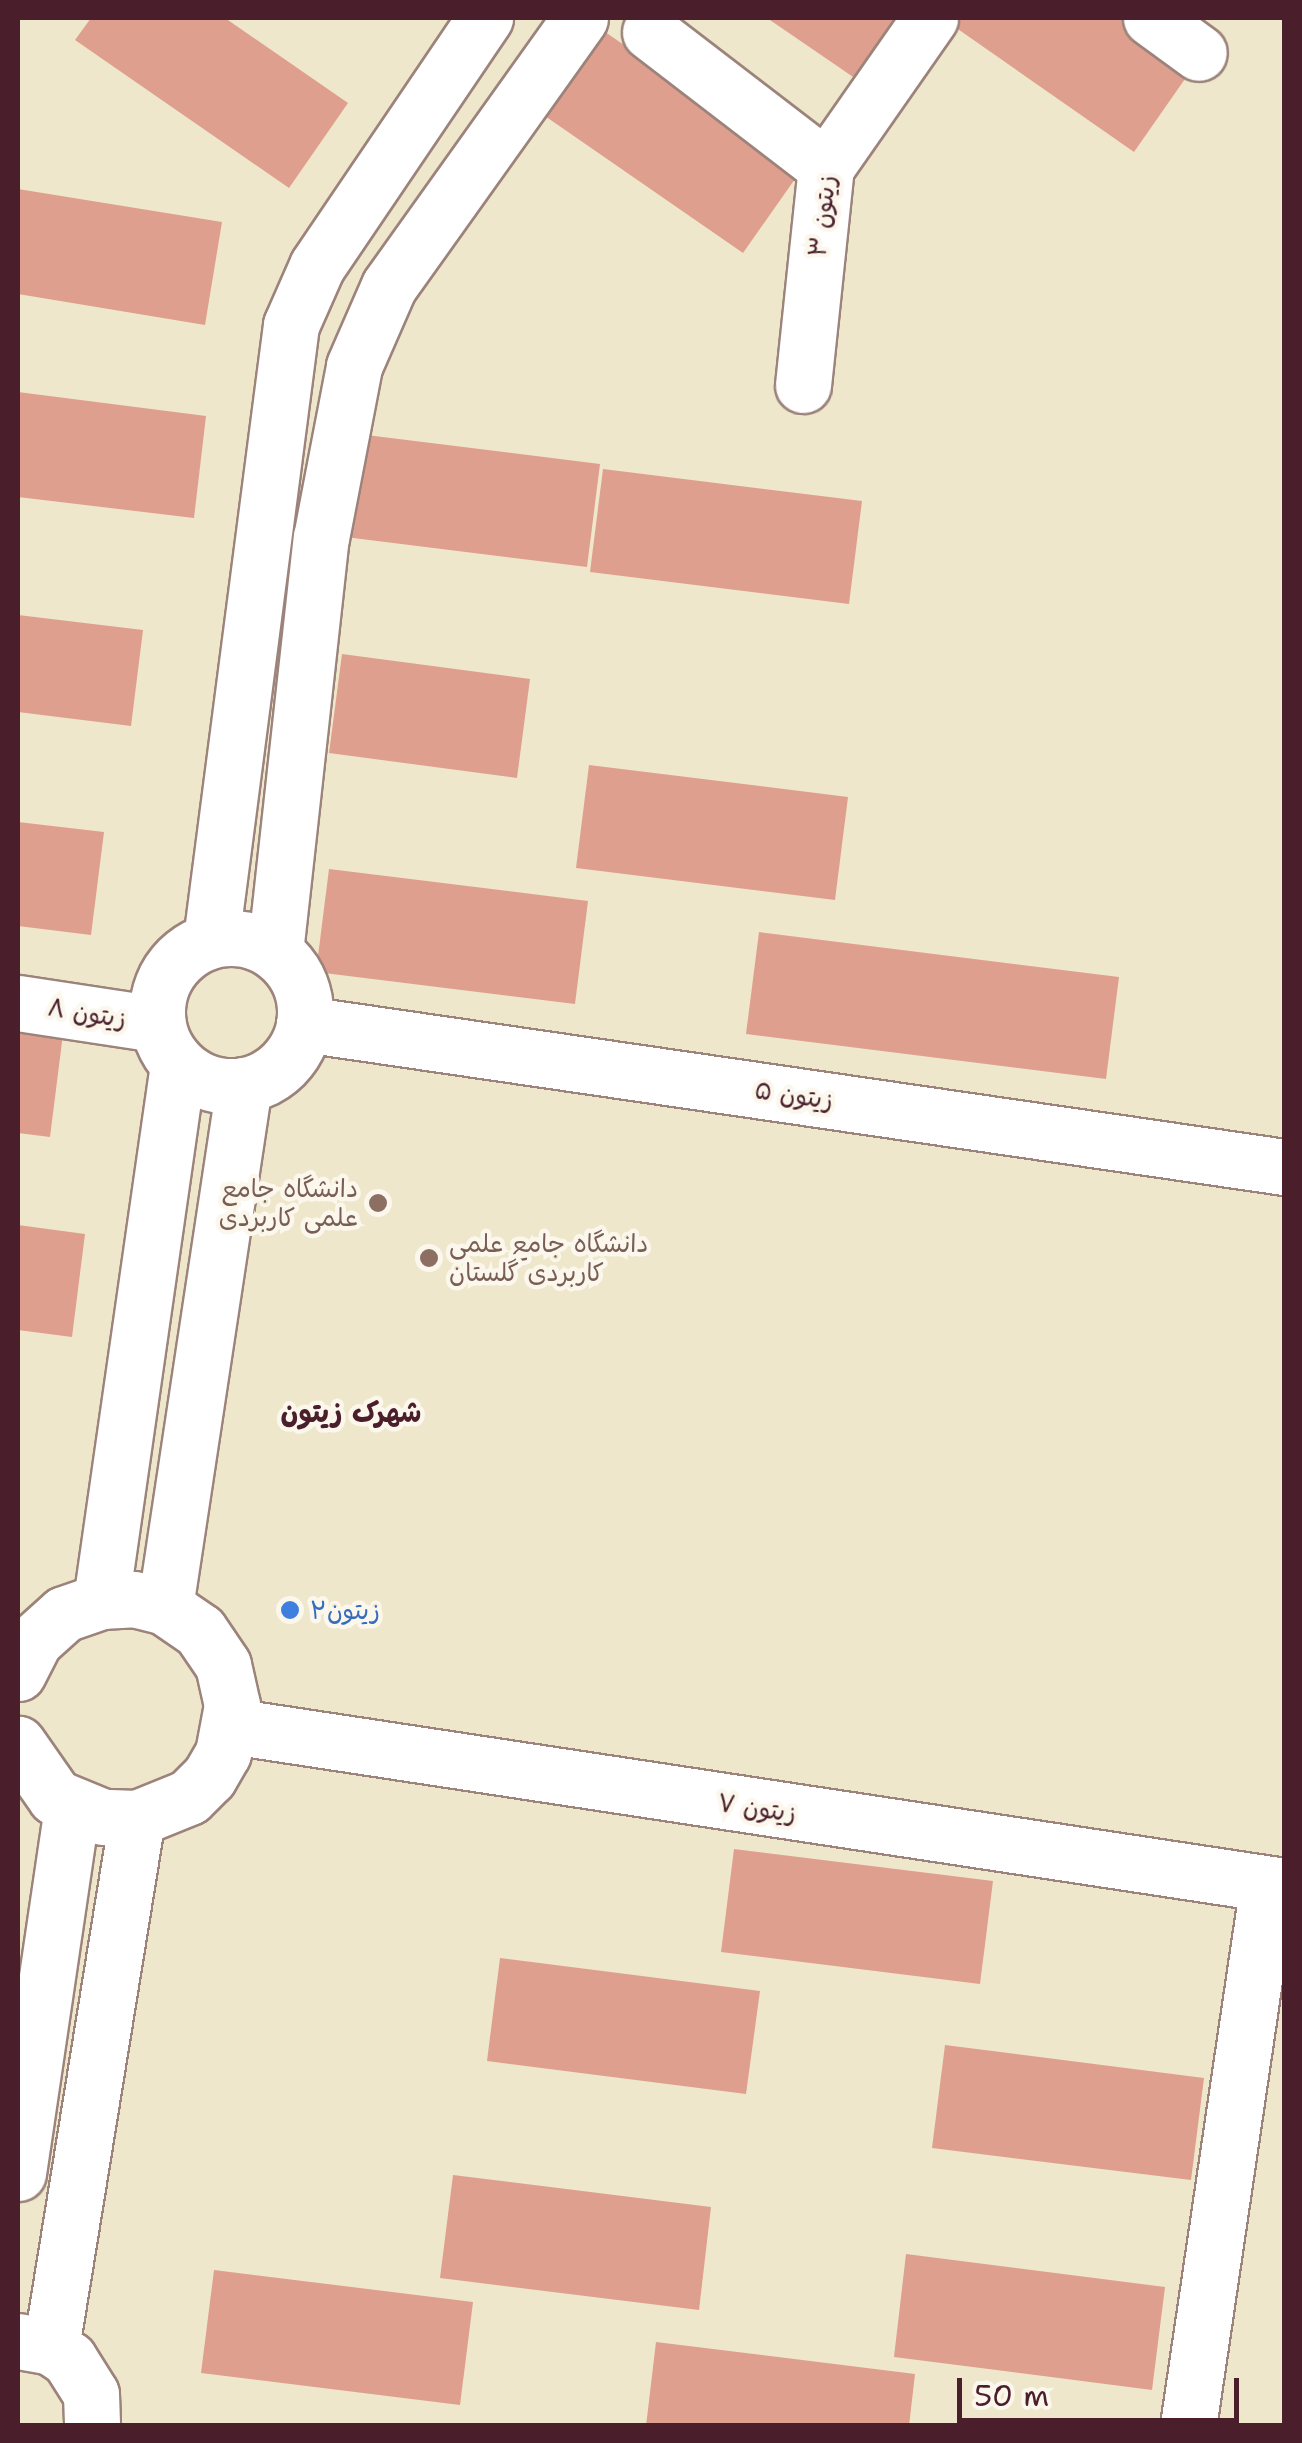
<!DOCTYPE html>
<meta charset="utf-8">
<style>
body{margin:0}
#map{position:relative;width:1302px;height:2443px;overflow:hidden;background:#efe7cb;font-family:"Shantell Sans","Playpen Sans Arabic",sans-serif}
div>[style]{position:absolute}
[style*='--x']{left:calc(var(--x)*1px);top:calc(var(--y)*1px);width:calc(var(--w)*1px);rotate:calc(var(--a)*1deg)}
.building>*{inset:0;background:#df9f8e}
.roads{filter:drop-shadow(2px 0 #9c837b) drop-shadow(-2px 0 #9c837b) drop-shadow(0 2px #9c837b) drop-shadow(0 -2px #9c837b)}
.minor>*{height:55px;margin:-27.5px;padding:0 27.5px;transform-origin:27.5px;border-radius:27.5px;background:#fff}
.minor>.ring{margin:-27.5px;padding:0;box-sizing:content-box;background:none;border:55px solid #fff;border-radius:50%}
.dots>*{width:28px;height:28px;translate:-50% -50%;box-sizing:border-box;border:5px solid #fbf7ec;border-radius:50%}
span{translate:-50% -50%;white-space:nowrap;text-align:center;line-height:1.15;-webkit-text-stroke:9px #fbf7ec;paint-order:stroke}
.street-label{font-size:25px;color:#4a1f2b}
.education-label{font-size:25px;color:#785e54}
.right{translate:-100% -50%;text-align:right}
.left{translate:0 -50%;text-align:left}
.shop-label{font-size:25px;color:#366cbe}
.neighbourhood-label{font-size:28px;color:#4a1f2b;font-weight:700}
.frame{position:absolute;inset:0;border:20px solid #4a1f2b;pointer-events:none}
.scale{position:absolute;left:957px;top:2378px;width:282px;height:45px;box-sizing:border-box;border:5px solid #4a1f2b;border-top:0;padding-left:12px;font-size:30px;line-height:35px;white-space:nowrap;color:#4a1f2b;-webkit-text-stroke:8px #fbf7ec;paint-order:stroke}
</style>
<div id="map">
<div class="building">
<div style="clip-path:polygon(91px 18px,225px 18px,348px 103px,289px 188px,75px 40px)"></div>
<div style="clip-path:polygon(767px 18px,903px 18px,859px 81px)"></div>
<div style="clip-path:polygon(942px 18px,1124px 18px,1194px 66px,1134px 152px)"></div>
<div style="clip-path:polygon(588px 20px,802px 169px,743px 253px,529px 105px)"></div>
<div style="clip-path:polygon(18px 189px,222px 222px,205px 325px,18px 294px)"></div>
<div style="clip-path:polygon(18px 392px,206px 416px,194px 518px,18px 497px)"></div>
<div style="clip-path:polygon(342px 432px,600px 464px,587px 567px,329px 535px)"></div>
<div style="clip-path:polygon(603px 469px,862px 501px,849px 604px,590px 572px)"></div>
<div style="clip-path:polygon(18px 615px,143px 630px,131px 726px,18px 712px)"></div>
<div style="clip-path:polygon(342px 654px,530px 679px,517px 778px,329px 753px)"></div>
<div style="clip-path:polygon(589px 765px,848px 797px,835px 900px,576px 868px)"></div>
<div style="clip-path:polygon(18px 822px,104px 832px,91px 935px,18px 926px)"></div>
<div style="clip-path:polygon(329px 869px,588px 901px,575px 1004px,316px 972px)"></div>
<div style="clip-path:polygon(759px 932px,1119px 977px,1106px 1079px,746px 1034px)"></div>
<div style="clip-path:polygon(18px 1029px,63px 1034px,50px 1137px,18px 1133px)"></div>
<div style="clip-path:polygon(18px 1225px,85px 1234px,72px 1337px,18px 1330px)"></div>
<div style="clip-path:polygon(734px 1849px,993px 1881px,980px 1984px,721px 1952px)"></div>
<div style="clip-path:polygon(500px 1958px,760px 1991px,746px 2094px,487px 2061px)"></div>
<div style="clip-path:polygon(945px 2045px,1204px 2078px,1191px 2180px,932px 2148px)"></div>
<div style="clip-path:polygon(453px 2175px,711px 2207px,699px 2310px,440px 2278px)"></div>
<div style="clip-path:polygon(906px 2254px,1165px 2287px,1152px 2390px,894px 2357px)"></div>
<div style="clip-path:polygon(214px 2270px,473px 2302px,460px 2405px,201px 2373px)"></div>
<div style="clip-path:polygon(656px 2342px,915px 2374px,909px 2426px,646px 2426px)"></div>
</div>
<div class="roads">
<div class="minor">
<div style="--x:1151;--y:18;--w:59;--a:36.1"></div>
<div style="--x:650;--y:32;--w:222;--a:37.5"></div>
<div style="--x:803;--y:385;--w:219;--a:-84"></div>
<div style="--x:826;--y:167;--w:182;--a:-55.1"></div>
<div class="ring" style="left:157px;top:938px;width:93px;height:93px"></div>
<div style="--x:211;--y:940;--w:620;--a:-82.59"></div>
<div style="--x:291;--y:325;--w:64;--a:-66.2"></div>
<div style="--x:317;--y:266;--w:300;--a:-55.9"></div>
<div style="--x:275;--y:952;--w:417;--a:-83.7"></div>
<div style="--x:321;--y:538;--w:175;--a:-79.1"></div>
<div style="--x:354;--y:366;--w:87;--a:-66.4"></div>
<div style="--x:389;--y:286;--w:329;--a:-54.5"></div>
<div style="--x:18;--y:1003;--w:141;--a:8.6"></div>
<div style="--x:304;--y:1024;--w:990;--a:8.3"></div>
<div style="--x:101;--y:1601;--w:542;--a:-81.83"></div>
<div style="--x:165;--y:1607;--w:528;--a:-81.39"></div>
<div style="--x:18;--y:1673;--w:36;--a:-63"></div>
<div style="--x:34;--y:1641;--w:40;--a:-42"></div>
<div style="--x:64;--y:1614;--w:39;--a:-19"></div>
<div style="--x:101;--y:1601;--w:33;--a:-3"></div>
<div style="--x:134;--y:1599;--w:32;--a:14"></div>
<div style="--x:165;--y:1607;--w:42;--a:34.4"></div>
<div style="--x:200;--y:1631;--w:41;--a:55.9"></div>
<div style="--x:223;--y:1665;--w:41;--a:77.3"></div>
<div style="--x:232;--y:1705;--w:49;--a:100.6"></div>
<div style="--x:223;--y:1753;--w:28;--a:120"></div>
<div style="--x:209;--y:1777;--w:28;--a:135"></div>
<div style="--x:189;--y:1797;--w:56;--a:158"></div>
<div style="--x:137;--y:1818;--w:34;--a:-178"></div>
<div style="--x:103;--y:1817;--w:52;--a:-157.4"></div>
<div style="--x:55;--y:1797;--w:65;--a:-124.9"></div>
<div style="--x:231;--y:1726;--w:1065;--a:8.64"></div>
<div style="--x:18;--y:2173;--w:370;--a:-81.6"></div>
<div style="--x:18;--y:2341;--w:34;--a:10"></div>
<div style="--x:51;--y:2347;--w:22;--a:34"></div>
<div style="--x:69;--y:2359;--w:41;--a:57.8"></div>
<div style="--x:91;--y:2394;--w:32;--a:88"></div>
<div style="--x:51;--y:2347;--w:536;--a:-80.77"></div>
<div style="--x:1188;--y:2426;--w:548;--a:-81.6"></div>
</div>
</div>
<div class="dots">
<div style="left:378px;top:1203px;background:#8d6e63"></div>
<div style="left:429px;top:1258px;background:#8d6e63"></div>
<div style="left:290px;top:1610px;background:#3f7fe0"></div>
</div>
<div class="street-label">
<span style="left:822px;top:216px;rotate:-83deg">زیتون ۳</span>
<span style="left:87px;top:1013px;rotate:9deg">زیتون ۸</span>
<span style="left:794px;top:1095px;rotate:8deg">زیتون ۵</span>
<span style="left:757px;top:1808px;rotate:8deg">زیتون ۷</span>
</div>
<div class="education-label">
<span class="right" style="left:358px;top:1203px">دانشگاه جامع<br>علمی کاربردی</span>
<span class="left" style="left:449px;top:1258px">دانشگاه جامع علمی<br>کاربردی گلستان</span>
</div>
<div class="shop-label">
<span class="left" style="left:310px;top:1610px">زیتون۲</span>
</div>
<div class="neighbourhood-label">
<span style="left:351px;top:1412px">شهرک زیتون</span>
</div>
<div class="frame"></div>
<div class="scale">50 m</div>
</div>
